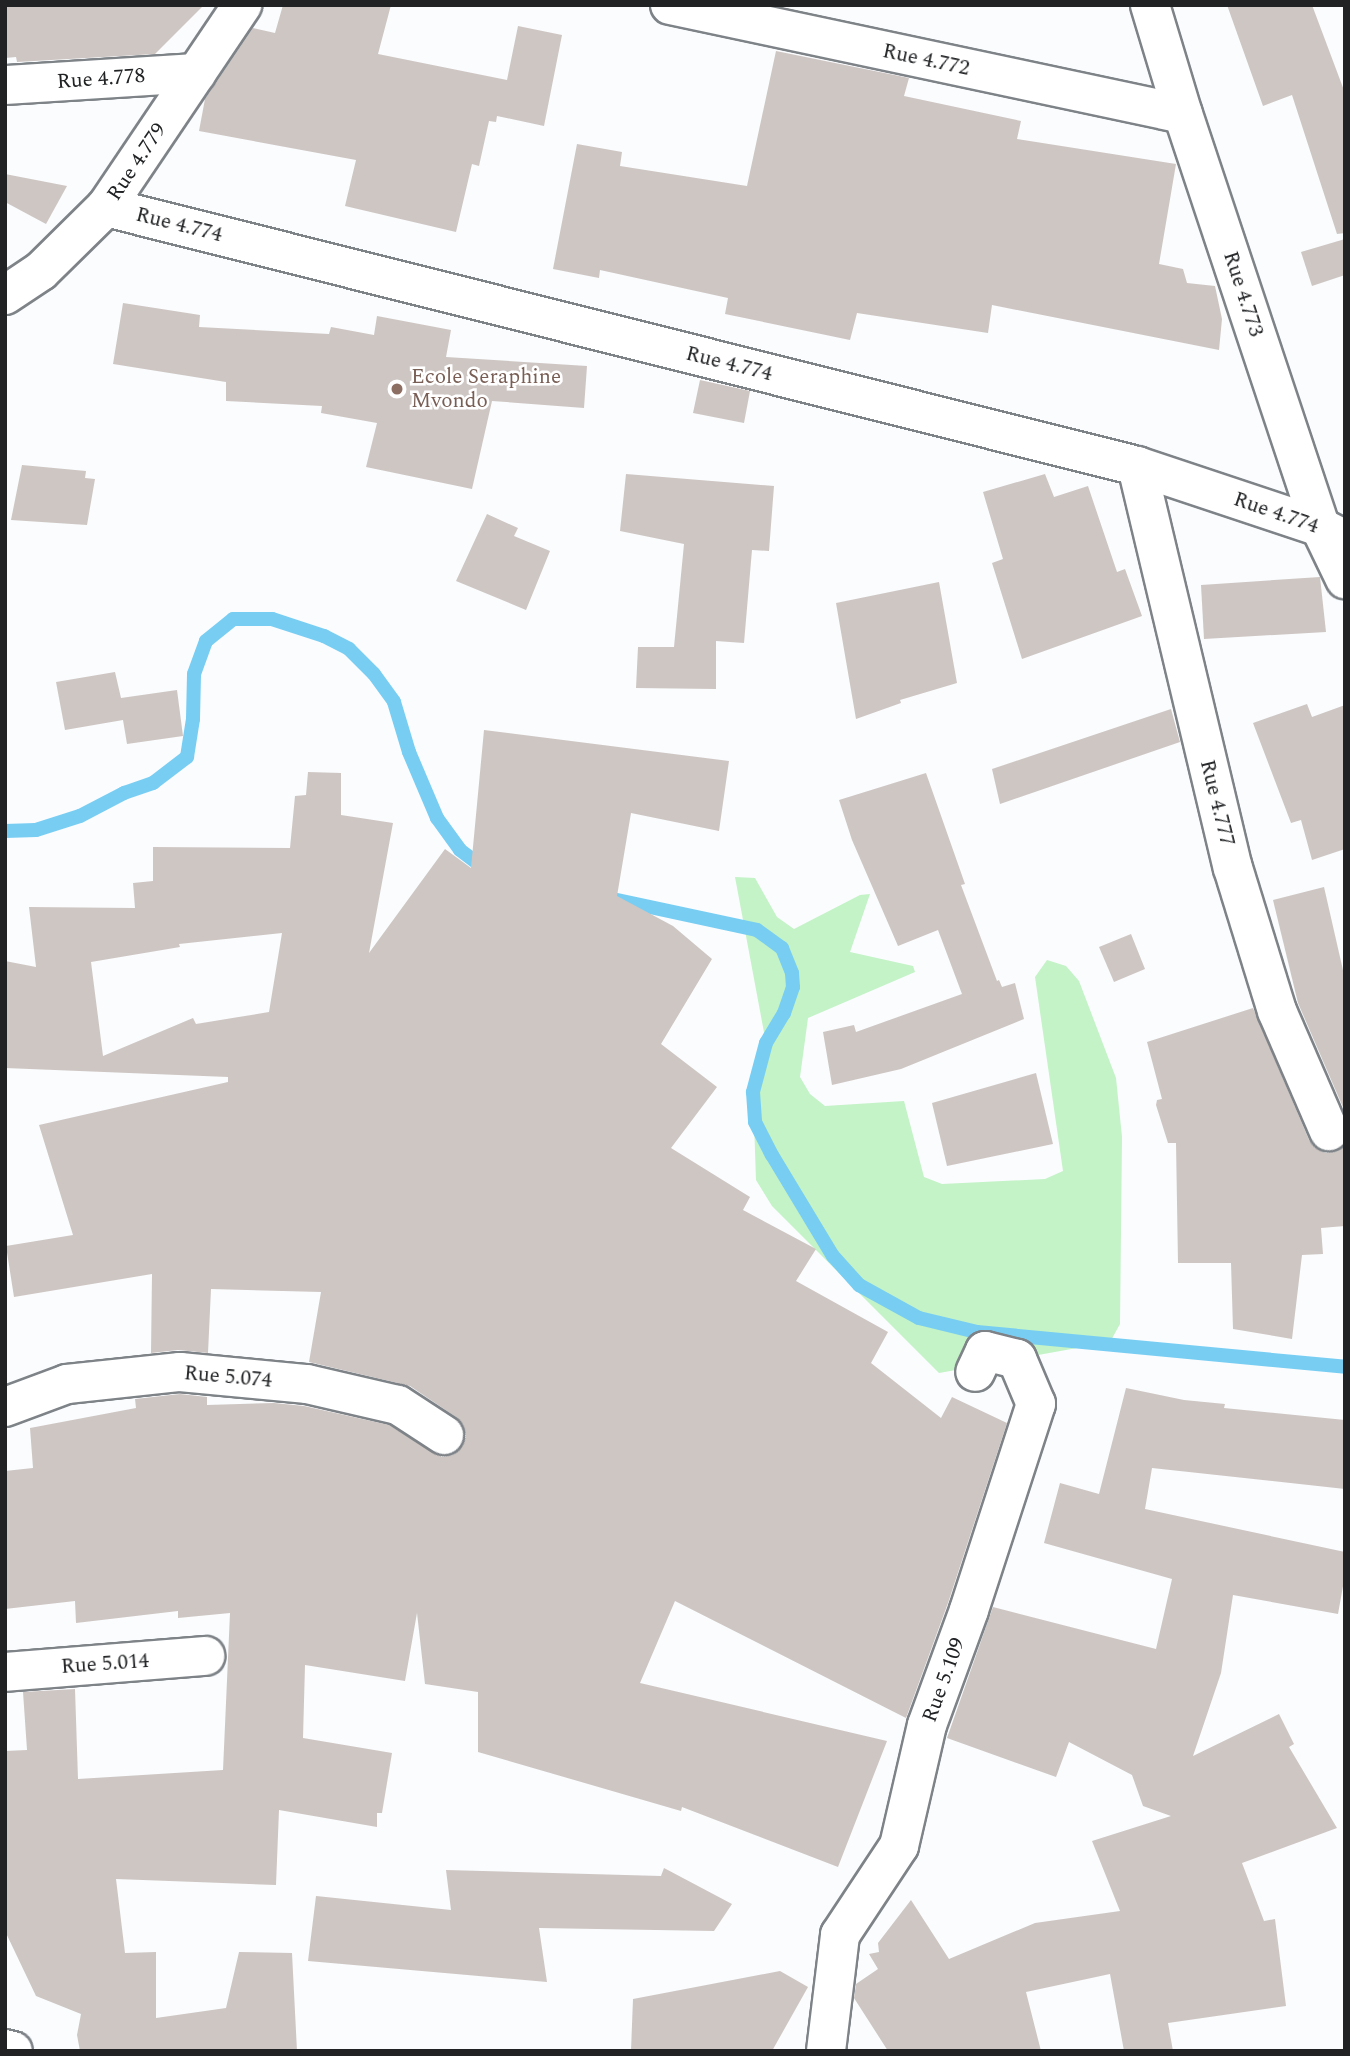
<!DOCTYPE html>
<style>
body{margin:0}
#map{position:relative;width:1350px;height:2056px;overflow:hidden;background:#fafcfe;font-family:Spectral,serif}
div>[style]{position:absolute}
[style*='--x']{left:calc(var(--x)*1px);top:calc(var(--y)*1px);width:calc(var(--w)*1px);rotate:calc(var(--a)*1deg)}
.green>*{inset:0;background:#c3f3c6}
.stream>*{height:14px;margin:-7px;padding:0 7px;transform-origin:7px;border-radius:7px;background:#78cdf3}
.building>*{inset:0;background:#cec6c3}
.roads{filter:drop-shadow(2px 0 #7e8388) drop-shadow(-2px 0 #7e8388) drop-shadow(0 2px #7e8388) drop-shadow(0 -2px #7e8388)}
.minor>*{height:38px;margin:-19px;padding:0 19px;transform-origin:19px;border-radius:19px;background:#fff}
.dots>*{width:19px;height:19px;translate:-50% -50%;box-sizing:border-box;border:4px solid #fff;border-radius:50%}
span{translate:-50% -50%;white-space:nowrap;text-align:center;line-height:1.15;-webkit-text-stroke:5px #fff;paint-order:stroke}
.street-label{font-size:21px;color:#202224}
.education-label{font-size:21px;color:#785e54}
.left{translate:0 -50%;text-align:left}
.frame{position:absolute;inset:0;border:7px solid #202224;pointer-events:none}
</style>
<div id="map">
<div class="green">
<div style="clip-path:polygon(735px 877px,755px 878px,777px 917px,794px 929px,860px 895px,870px 894px,850px 952px,913px 966px,915px 972px,808px 1018px,800px 1077px,810px 1094px,825px 1106px,904px 1101px,924px 1177px,942px 1184px,1045px 1179px,1063px 1171px,1035px 977px,1047px 960px,1066px 966px,1079px 981px,1116px 1078px,1122px 1137px,1120px 1324px,1110px 1342px,939px 1373px,772px 1206px,756px 1180px,753px 1092px,766px 1043px)"></div>
</div>
<div class="stream">
<div style="--x:5;--y:831;--w:31;--a:-2"></div>
<div style="--x:36;--y:830;--w:46;--a:-17.7"></div>
<div style="--x:80;--y:816;--w:50;--a:-27.6"></div>
<div style="--x:124;--y:793;--w:31;--a:-19"></div>
<div style="--x:153;--y:783;--w:43;--a:-37.4"></div>
<div style="--x:187;--y:757;--w:38;--a:-81"></div>
<div style="--x:193;--y:719;--w:45;--a:-88.7"></div>
<div style="--x:194;--y:674;--w:35;--a:-70"></div>
<div style="--x:206;--y:641;--w:35;--a:-39"></div>
<div style="--x:233;--y:619;--w:39;--a:0"></div>
<div style="--x:272;--y:619;--w:55;--a:18.1"></div>
<div style="--x:324;--y:636;--w:28;--a:27"></div>
<div style="--x:349;--y:649;--w:35;--a:45"></div>
<div style="--x:374;--y:674;--w:34;--a:54"></div>
<div style="--x:394;--y:702;--w:52;--a:73.3"></div>
<div style="--x:409;--y:752;--w:72;--a:67"></div>
<div style="--x:437;--y:818;--w:39;--a:54"></div>
<div style="--x:460;--y:850;--w:31;--a:37"></div>
<div style="--x:608;--y:898;--w:152;--a:12.1"></div>
<div style="--x:757;--y:930;--w:31;--a:36"></div>
<div style="--x:782;--y:948;--w:27;--a:68"></div>
<div style="--x:792;--y:973;--w:14;--a:86"></div>
<div style="--x:793;--y:987;--w:28;--a:109"></div>
<div style="--x:784;--y:1013;--w:35;--a:121"></div>
<div style="--x:766;--y:1043;--w:51;--a:104.9"></div>
<div style="--x:753;--y:1092;--w:30;--a:86"></div>
<div style="--x:755;--y:1122;--w:37;--a:63"></div>
<div style="--x:772;--y:1155;--w:118;--a:58.9"></div>
<div style="--x:833;--y:1256;--w:39;--a:48"></div>
<div style="--x:859;--y:1285;--w:68;--a:28.8"></div>
<div style="--x:919;--y:1318;--w:60;--a:13.6"></div>
<div style="--x:977;--y:1332;--w:370;--a:5.4"></div>
</div>
<div class="building">
<div style="clip-path:polygon(5px 5px,204px 5px,155px 54px,17px 62px,16px 57px,5px 58px)"></div>
<div style="clip-path:polygon(283px 5px,391px 5px,378px 54px,507px 80px,518px 26px,562px 35px,544px 126px,497px 116px,496px 122px,489px 121px,479px 166px,472px 164px,456px 232px,345px 206px,356px 160px,199px 131px,205px 99px,253px 28px,275px 33px)"></div>
<div style="clip-path:polygon(1227px 5px,1312px 5px,1345px 93px,1345px 233px,1337px 234px,1292px 95px,1263px 106px)"></div>
<div style="clip-path:polygon(776px 51px,909px 78px,904px 96px,1021px 121px,1017px 139px,1176px 164px,1159px 264px,1183px 269px,1187px 283px,1215px 286px,1222px 319px,1219px 350px,992px 305px,988px 333px,857px 313px,850px 340px,725px 314px,728px 298px,600px 270px,599px 278px,553px 269px,577px 144px,622px 152px,620px 166px,747px 186px)"></div>
<div style="clip-path:polygon(5px 174px,67px 186px,46px 224px,5px 202px)"></div>
<div style="clip-path:polygon(1345px 239px,1345px 275px,1312px 286px,1301px 252px)"></div>
<div style="clip-path:polygon(123px 303px,200px 315px,199px 327px,329px 334px,331px 327px,374px 335px,377px 316px,451px 330px,446px 357px,587px 366px,584px 408px,492px 401px,472px 489px,366px 467px,377px 423px,321px 413px,322px 406px,226px 401px,226px 382px,113px 364px)"></div>
<div style="clip-path:polygon(700px 380px,750px 391px,744px 423px,693px 413px)"></div>
<div style="clip-path:polygon(22px 465px,86px 471px,85px 478px,95px 479px,87px 525px,11px 520px)"></div>
<div style="clip-path:polygon(626px 474px,774px 486px,769px 551px,752px 550px,744px 643px,716px 641px,716px 689px,636px 688px,638px 647px,674px 647px,684px 544px,620px 531px)"></div>
<div style="clip-path:polygon(1045px 474px,1054px 497px,1088px 486px,1117px 572px,1125px 569px,1142px 616px,1022px 659px,992px 563px,1003px 559px,983px 492px)"></div>
<div style="clip-path:polygon(487px 514px,518px 528px,514px 536px,550px 551px,526px 610px,456px 581px)"></div>
<div style="clip-path:polygon(1320px 577px,1326px 632px,1204px 639px,1201px 585px)"></div>
<div style="clip-path:polygon(939px 582px,957px 683px,900px 700px,901px 703px,856px 719px,836px 603px)"></div>
<div style="clip-path:polygon(115px 672px,121px 698px,177px 690px,183px 736px,127px 744px,123px 720px,65px 730px,56px 682px)"></div>
<div style="clip-path:polygon(1307px 704px,1312px 717px,1345px 705px,1345px 849px,1312px 860px,1301px 820px,1291px 823px,1253px 723px)"></div>
<div style="clip-path:polygon(1171px 709px,1180px 742px,1000px 804px,992px 769px)"></div>
<div style="clip-path:polygon(evenodd,484px 730px,729px 761px,719px 831px,631px 813px,617px 896px,673px 926px,712px 959px,661px 1044px,717px 1087px,671px 1148px,750px 1197px,743px 1210px,816px 1249px,796px 1281px,888px 1332px,871px 1363px,941px 1418px,952px 1397px,1007px 1423px,948px 1603px,906px 1718px,675px 1601px,640px 1683px,887px 1741px,838px 1867px,682px 1807px,681px 1811px,478px 1752px,478px 1692px,425px 1684px,417px 1613px,405px 1681px,305px 1665px,303px 1738px,392px 1753px,382px 1813px,377px 1813px,377px 1827px,279px 1810px,276px 1885px,116px 1879px,125px 1953px,156px 1952px,156px 2018px,226px 2008px,239px 1952px,292px 1953px,297px 2051px,80px 2051px,77px 2035px,81px 2014px,36px 1996px,5px 1931px,5px 1751px,27px 1750px,23px 1692px,75px 1689px,78px 1779px,223px 1770px,230px 1613px,178px 1618px,178px 1611px,76px 1623px,75px 1601px,5px 1609px,5px 1471px,33px 1468px,30px 1428px,136px 1408px,135px 1399px,180px 1394px,207px 1397px,207px 1405px,274px 1403px,304px 1406px,389px 1425px,442px 1457px,453px 1455px,462px 1447px,466px 1436px,463px 1425px,456px 1417px,410px 1386px,309px 1362px,321px 1292px,211px 1289px,208px 1353px,178px 1350px,151px 1353px,152px 1274px,14px 1297px,6px 1246px,73px 1235px,39px 1125px,228px 1082px,228px 1077px,5px 1068px,5px 961px,36px 967px,29px 907px,135px 908px,133px 883px,153px 881px,153px 847px,290px 848px,295px 796px,306px 795px,308px 772px,341px 773px,341px 815px,393px 823px,369px 953px,445px 849px,471px 868px,484px 730px,282px 933px,269px 1012px,196px 1024px,193px 1018px,103px 1056px,91px 962px,180px 947px,179px 944px,282px 933px)"></div>
<div style="clip-path:polygon(926px 773px,965px 884px,961px 885px,997px 981px,999px 980px,1002px 987px,1015px 983px,1024px 1019px,901px 1069px,832px 1085px,823px 1032px,854px 1025px,856px 1032px,962px 994px,938px 930px,898px 946px,852px 840px,839px 800px)"></div>
<div style="clip-path:polygon(1324px 887px,1345px 979px,1345px 1112px,1298px 1003px,1273px 900px)"></div>
<div style="clip-path:polygon(1131px 934px,1145px 969px,1114px 982px,1099px 947px)"></div>
<div style="clip-path:polygon(1253px 1008px,1309px 1140px,1315px 1148px,1326px 1153px,1337px 1151px,1345px 1146px,1345px 1226px,1321px 1228px,1323px 1254px,1302px 1255px,1292px 1339px,1233px 1329px,1231px 1263px,1178px 1263px,1176px 1143px,1168px 1143px,1156px 1105px,1157px 1100px,1162px 1099px,1147px 1042px)"></div>
<div style="clip-path:polygon(1036px 1073px,1053px 1144px,947px 1166px,932px 1103px)"></div>
<div style="clip-path:polygon(1126px 1388px,1184px 1400px,1225px 1404px,1224px 1408px,1345px 1420px,1345px 1489px,1152px 1468px,1145px 1509px,1345px 1552px,1345px 1575px,1338px 1614px,1233px 1595px,1221px 1673px,1193px 1756px,1279px 1714px,1294px 1744px,1289px 1747px,1337px 1828px,1242px 1863px,1264px 1921px,1275px 1919px,1286px 2006px,1168px 2023px,1173px 2051px,1124px 2051px,1110px 1974px,1026px 1992px,1041px 2051px,888px 2051px,854px 1998px,856px 1984px,878px 1969px,869px 1954px,879px 1952px,878px 1943px,911px 1900px,949px 1959px,1035px 1923px,1120px 1911px,1092px 1841px,1171px 1816px,1143px 1806px,1132px 1775px,1069px 1742px,1056px 1777px,947px 1738px,993px 1607px,1156px 1649px,1172px 1579px,1044px 1543px,1060px 1483px,1099px 1494px)"></div>
<div style="clip-path:polygon(664px 1868px,732px 1904px,714px 1931px,539px 1928px,547px 1982px,308px 1961px,316px 1896px,451px 1910px,446px 1870px,661px 1876px)"></div>
<div style="clip-path:polygon(780px 1971px,808px 1987px,772px 2051px,631px 2051px,633px 1999px)"></div>
</div>
<div class="roads">
<div class="minor">
<div style="--x:670;--y:5;--w:524;--a:12"></div>
<div style="--x:1150;--y:5;--w:114;--a:73.2"></div>
<div style="--x:1183;--y:114;--w:435;--a:71.6"></div>
<div style="--x:1320;--y:527;--w:58;--a:64.3"></div>
<div style="--x:5;--y:85;--w:192;--a:-3.6"></div>
<div style="--x:106;--y:207;--w:1063;--a:14.1"></div>
<div style="--x:1137;--y:466;--w:193;--a:18.4"></div>
<div style="--x:1320;--y:527;--w:28;--a:27"></div>
<div style="--x:5;--y:295;--w:43;--a:-33.7"></div>
<div style="--x:41;--y:271;--w:91;--a:-44.6"></div>
<div style="--x:106;--y:207;--w:244;--a:-56"></div>
<div style="--x:1137;--y:466;--w:413;--a:76.6"></div>
<div style="--x:1233;--y:868;--w:150;--a:72.9"></div>
<div style="--x:1277;--y:1011;--w:131;--a:66.6"></div>
<div style="--x:5;--y:1407;--w:66;--a:-20.4"></div>
<div style="--x:67;--y:1384;--w:114;--a:-6.1"></div>
<div style="--x:180;--y:1372;--w:128;--a:5.4"></div>
<div style="--x:307;--y:1384;--w:93;--a:13"></div>
<div style="--x:398;--y:1405;--w:55;--a:33.1"></div>
<div style="--x:5;--y:1672;--w:201;--a:-4.6"></div>
<div style="--x:5;--y:2049;--w:8;--a:14"></div>
<div style="--x:826;--y:2051;--w:117;--a:-83.1"></div>
<div style="--x:840;--y:1935;--w:107;--a:-56.5"></div>
<div style="--x:899;--y:1846;--w:124;--a:-77"></div>
<div style="--x:927;--y:1725;--w:122;--a:-69.9"></div>
<div style="--x:969;--y:1610;--w:217;--a:-72"></div>
<div style="--x:1036;--y:1404;--w:49;--a:-112.9"></div>
<div style="--x:1017;--y:1359;--w:33;--a:-166"></div>
<div style="--x:985;--y:1351;--w:23;--a:115"></div>
</div>
</div>
<div class="dots">
<div style="left:397px;top:389px;background:#8d6e63"></div>
</div>
<div class="street-label">
<span style="left:926px;top:60px;rotate:12deg">Rue 4.772</span>
<span style="left:101px;top:79px;rotate:-4deg">Rue 4.778</span>
<span style="left:137px;top:162px;rotate:-56deg">Rue 4.779</span>
<span style="left:179px;top:225px;rotate:14deg">Rue 4.774</span>
<span style="left:1243px;top:294px;rotate:72deg">Rue 4.773</span>
<span style="left:729px;top:364px;rotate:14deg">Rue 4.774</span>
<span style="left:1276px;top:513px;rotate:19deg">Rue 4.774</span>
<span style="left:1217px;top:803px;rotate:76deg">Rue 4.777</span>
<span style="left:228px;top:1377px;rotate:5deg">Rue 5.074</span>
<span style="left:105px;top:1664px;rotate:-4deg">Rue 5.014</span>
<span style="left:944px;top:1680px;rotate:-70deg">Rue 5.109</span>
</div>
<div class="education-label">
<span class="left" style="left:411px;top:389px">Ecole Seraphine<br>Mvondo</span>
</div>
<div class="frame"></div>
</div>
